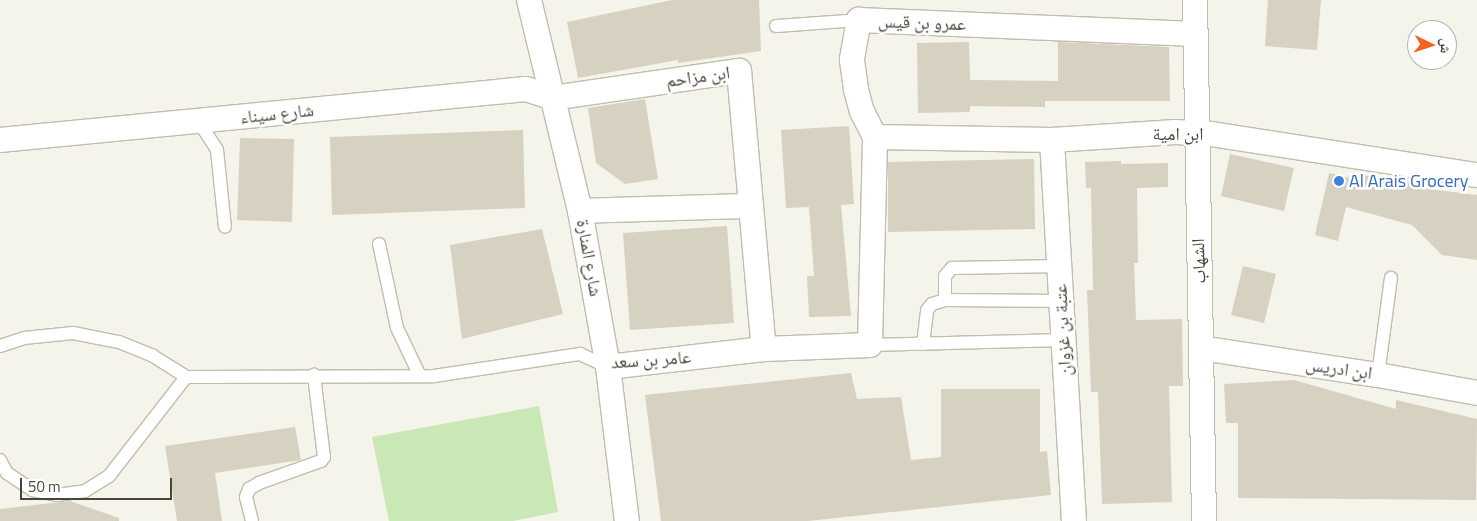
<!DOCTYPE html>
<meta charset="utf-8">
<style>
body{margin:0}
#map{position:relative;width:1477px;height:521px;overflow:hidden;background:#f5f4eb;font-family:"Titillium Web","Noto Naskh Arabic",sans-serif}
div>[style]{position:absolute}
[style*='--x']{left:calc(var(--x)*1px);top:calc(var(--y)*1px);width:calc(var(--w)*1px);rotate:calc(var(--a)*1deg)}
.green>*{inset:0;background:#c9e8b5}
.building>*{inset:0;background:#d7d1c1}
.roads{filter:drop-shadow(1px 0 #c1bdad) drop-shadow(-1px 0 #c1bdad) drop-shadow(0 1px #c1bdad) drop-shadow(0 -1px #c1bdad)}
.lane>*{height:12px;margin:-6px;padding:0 6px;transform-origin:6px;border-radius:6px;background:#fff}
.street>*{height:24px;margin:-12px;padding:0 12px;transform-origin:12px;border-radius:12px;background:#fff}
.dots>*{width:14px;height:14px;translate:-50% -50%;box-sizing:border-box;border:2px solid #fff;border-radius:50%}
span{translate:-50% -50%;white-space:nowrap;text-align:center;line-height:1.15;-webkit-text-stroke:5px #fff;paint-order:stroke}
.street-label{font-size:18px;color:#494539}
.shop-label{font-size:18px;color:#366cbe}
.left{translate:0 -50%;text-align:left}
.north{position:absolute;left:1407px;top:20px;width:50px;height:50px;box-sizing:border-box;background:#fff;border:1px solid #b6b5b0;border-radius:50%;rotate:94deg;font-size:14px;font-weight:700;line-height:20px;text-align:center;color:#494539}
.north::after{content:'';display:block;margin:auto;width:18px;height:22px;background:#f66222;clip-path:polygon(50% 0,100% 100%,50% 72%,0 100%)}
.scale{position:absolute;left:20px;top:478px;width:152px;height:22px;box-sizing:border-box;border:2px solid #494539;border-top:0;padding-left:6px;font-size:15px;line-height:18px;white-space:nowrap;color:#494539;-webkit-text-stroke:4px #fff;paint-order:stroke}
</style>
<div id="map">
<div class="green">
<div style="clip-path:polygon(539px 406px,558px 512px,513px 521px,389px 521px,372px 437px)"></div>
</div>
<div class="building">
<div style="clip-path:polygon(672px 0,759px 0,761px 51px,678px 63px,678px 60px,578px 78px,567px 22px)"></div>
<div style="clip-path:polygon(1268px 0,1321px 0,1317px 50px,1265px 46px)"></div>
<div style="clip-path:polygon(969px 42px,970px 80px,1058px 81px,1058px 42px,1169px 47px,1170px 101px,1045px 101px,1045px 107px,970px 106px,970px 112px,918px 113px,917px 43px)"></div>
<div style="clip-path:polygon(645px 99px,658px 179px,625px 184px,596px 163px,588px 108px)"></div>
<div style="clip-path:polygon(849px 126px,854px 204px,841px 205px,851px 316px,809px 317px,807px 276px,814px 276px,809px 207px,786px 208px,781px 130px)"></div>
<div style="clip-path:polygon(523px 130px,525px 208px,332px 215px,330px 137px)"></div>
<div style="clip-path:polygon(240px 138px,294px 139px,292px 222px,237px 220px)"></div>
<div style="clip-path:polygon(1230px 154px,1294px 168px,1284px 211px,1221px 196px)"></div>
<div style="clip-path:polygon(1034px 159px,1035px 229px,888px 232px,888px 162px)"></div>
<div style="clip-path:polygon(1121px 161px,1121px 164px,1168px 163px,1168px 187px,1137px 188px,1138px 263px,1134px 263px,1136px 320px,1182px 319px,1183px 386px,1169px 386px,1172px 502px,1102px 504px,1098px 392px,1091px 392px,1087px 290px,1093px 290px,1091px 188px,1086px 188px,1085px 162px)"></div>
<div style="clip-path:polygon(1329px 173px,1360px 180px,1362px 175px,1414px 182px,1413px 187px,1477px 195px,1477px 260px,1442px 255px,1412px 225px,1346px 207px,1338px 241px,1315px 235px)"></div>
<div style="clip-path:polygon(727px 226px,734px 323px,630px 330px,623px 233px)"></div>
<div style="clip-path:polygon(542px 229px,563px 314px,462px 339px,450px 245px)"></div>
<div style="clip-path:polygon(1243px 266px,1276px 274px,1264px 323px,1231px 315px)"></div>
<div style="clip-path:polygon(851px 373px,857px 399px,901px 397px,911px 460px,941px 457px,941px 389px,1040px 389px,1040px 452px,1047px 451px,1051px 495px,808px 521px,661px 521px,645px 395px)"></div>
<div style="clip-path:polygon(1294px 380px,1396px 409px,1396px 400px,1477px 419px,1476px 500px,1238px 498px,1238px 423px,1226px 423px,1224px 384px)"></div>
<div style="clip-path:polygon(295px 427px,301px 460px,215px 473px,222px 521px,177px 521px,165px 446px)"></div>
<div style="clip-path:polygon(70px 501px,119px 518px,119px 521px,0 521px,0 509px)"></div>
</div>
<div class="roads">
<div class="lane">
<div style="--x:776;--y:26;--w:83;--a:-4.1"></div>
<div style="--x:199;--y:122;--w:33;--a:57"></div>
<div style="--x:217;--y:150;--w:77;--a:84.1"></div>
<div style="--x:379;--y:244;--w:86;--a:77.9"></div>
<div style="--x:397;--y:328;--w:53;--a:64.4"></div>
<div style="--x:945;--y:300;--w:24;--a:-90"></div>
<div style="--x:945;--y:276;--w:11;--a:-49"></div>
<div style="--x:952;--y:268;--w:108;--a:-1.1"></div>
<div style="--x:923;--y:344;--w:34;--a:-83"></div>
<div style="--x:927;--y:310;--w:8;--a:-50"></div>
<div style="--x:932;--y:304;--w:14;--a:-17"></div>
<div style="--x:945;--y:300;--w:117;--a:0.5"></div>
<div style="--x:870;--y:345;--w:194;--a:-1.5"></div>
<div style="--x:0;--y:346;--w:25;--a:-18"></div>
<div style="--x:24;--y:338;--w:49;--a:-5.8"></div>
<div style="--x:73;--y:333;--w:47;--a:11.1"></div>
<div style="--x:119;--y:342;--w:37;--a:22"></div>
<div style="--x:153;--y:356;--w:39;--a:32"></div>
<div style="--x:186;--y:377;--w:248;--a:-0.2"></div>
<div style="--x:434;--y:376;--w:148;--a:-8.6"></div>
<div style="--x:580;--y:354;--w:31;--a:25"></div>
<div style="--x:1378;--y:375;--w:98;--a:-82.4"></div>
<div style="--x:0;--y:460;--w:15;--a:62"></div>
<div style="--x:7;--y:473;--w:30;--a:34"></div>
<div style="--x:32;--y:490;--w:25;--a:11"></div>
<div style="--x:57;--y:495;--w:28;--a:-8"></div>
<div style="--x:85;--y:491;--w:28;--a:-32"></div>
<div style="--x:109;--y:476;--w:125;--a:-52.1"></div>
<div style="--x:252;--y:521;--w:25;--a:-104"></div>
<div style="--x:246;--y:497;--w:9;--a:-69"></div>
<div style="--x:249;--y:489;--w:12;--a:-31"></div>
<div style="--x:259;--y:483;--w:66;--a:-19.5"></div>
<div style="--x:321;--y:461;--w:5;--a:-53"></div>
<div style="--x:324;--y:457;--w:83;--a:-97"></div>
</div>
<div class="street">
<div style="--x:529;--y:0;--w:217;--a:76.4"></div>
<div style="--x:580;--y:211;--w:158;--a:79.8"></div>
<div style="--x:608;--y:367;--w:155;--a:83"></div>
<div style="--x:1195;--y:0;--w:521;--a:89.01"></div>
<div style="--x:875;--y:137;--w:177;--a:1"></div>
<div style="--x:1052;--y:140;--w:123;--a:-3.7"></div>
<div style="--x:1175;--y:132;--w:36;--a:3"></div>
<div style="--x:1211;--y:134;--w:269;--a:8.8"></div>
<div style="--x:0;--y:140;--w:528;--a:-5.54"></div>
<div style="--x:526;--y:89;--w:28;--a:18"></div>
<div style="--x:553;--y:98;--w:188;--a:-8.3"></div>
<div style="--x:739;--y:71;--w:279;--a:84.9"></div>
<div style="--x:1052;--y:140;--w:382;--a:86.7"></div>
<div style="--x:580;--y:211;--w:170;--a:-1.7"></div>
<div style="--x:1201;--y:348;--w:179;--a:8.7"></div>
<div style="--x:1378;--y:375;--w:101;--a:10.3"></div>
<div style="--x:608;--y:367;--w:157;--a:-6.6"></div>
<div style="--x:764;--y:349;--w:106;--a:-2.2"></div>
<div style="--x:870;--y:345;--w:208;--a:-88.6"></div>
<div style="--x:875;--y:137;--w:28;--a:-117"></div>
<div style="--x:862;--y:112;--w:24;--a:-105"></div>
<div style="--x:856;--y:89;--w:30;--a:-98"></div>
<div style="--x:852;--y:59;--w:40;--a:-80"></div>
<div style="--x:859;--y:20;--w:336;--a:2.4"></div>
</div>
</div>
<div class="dots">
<div style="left:1339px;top:181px;background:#3f7fe0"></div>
</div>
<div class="street-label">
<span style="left:922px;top:23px;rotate:2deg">عمرو بن قيس</span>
<span style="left:698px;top:77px;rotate:-8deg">ابن مزاحم</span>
<span style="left:277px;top:114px;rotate:-6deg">شارع سيناء</span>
<span style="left:1178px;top:134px">ابن امية</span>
<span style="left:589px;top:258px;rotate:80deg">شارع المنارة</span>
<span style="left:1199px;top:261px;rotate:-92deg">الشهاب</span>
<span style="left:1063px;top:330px;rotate:-93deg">عتبة بن غزوان</span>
<span style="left:651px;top:360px;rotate:-4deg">عامر بن سعد</span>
<span style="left:1339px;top:369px;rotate:8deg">ابن ادريس</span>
</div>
<div class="shop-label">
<span class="left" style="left:1349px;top:181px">Al Arais Grocery</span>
</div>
<div class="north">ش</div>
<div class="scale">50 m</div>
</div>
